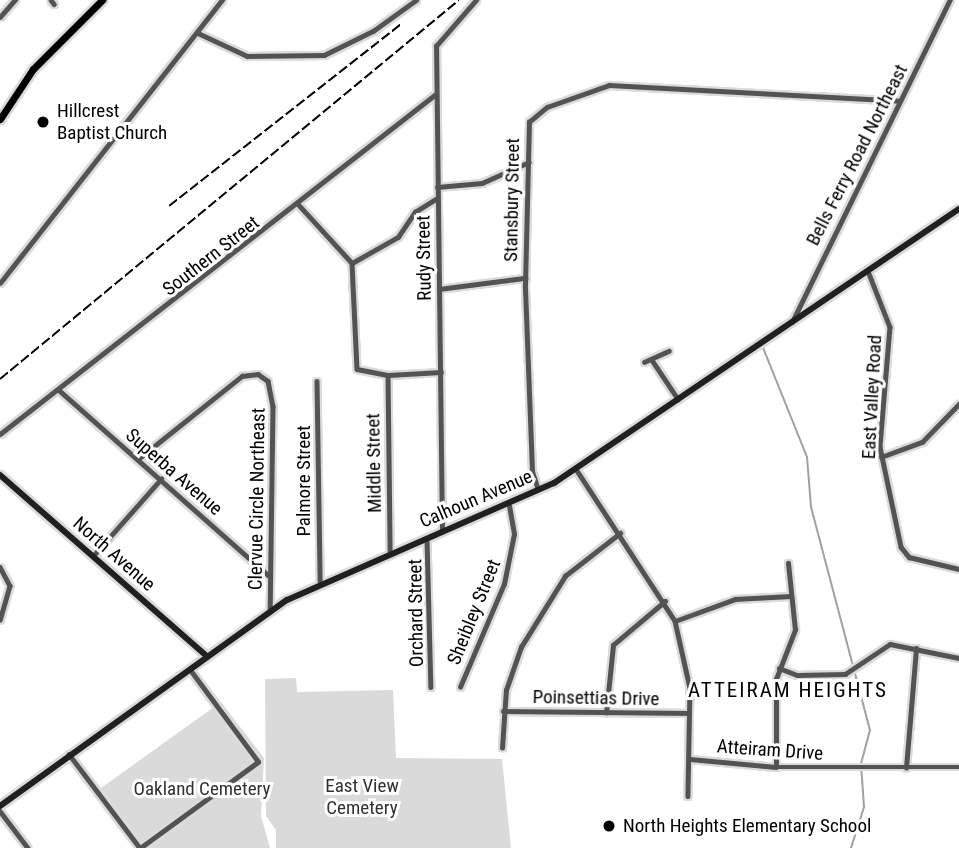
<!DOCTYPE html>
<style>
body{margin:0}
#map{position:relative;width:959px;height:848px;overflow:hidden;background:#fff;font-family:"Roboto Condensed",sans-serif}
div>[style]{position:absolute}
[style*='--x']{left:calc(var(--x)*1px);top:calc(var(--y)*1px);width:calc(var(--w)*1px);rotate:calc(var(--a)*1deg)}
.green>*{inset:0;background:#dadada}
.stream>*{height:2px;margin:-1px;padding:0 1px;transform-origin:1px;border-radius:1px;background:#a1a1a1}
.roads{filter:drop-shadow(2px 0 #dbdbdb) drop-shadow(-2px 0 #dbdbdb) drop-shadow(0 2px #dbdbdb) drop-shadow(0 -2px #dbdbdb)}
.street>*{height:4.5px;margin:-2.25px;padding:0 2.25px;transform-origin:2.25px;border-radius:2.25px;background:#535353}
.secondary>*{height:6px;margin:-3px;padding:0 3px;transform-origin:3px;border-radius:3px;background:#202020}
.primary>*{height:7px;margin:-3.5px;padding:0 3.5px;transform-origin:3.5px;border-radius:3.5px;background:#000}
.rail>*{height:2px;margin-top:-1px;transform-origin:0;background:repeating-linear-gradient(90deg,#000 0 10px,transparent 0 13.5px)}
.dots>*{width:19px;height:19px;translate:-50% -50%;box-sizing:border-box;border:4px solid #fff;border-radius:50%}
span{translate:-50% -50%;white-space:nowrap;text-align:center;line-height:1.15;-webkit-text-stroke:6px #fff;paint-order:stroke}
.poi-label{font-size:19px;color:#000}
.left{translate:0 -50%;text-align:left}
.street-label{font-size:19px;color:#000}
.park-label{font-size:19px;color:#313131}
.neighbourhood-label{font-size:21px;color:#000;letter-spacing:2px}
</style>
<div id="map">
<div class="green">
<div style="clip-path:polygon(296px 678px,297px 692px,393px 690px,396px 758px,502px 759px,511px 848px,276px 848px,276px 830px,266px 816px,265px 679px)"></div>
<div style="clip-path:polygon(221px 702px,264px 758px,261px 816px,270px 848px,146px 848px,101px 788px)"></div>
</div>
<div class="stream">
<div style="--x:762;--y:345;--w:121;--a:68.1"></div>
<div style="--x:807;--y:457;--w:50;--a:85.4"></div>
<div style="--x:811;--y:507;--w:231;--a:75.2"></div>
<div style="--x:870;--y:730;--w:35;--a:105"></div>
<div style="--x:861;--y:764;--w:43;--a:86"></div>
<div style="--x:864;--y:807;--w:43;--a:107.6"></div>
</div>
<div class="roads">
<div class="street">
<div style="--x:51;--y:0;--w:5;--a:53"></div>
<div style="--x:0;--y:17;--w:23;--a:-49"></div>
<div style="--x:198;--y:33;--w:54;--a:25.1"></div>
<div style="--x:247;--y:56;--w:77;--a:-0.7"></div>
<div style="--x:324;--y:55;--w:55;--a:-26.1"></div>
<div style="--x:373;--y:31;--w:53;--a:-35.8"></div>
<div style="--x:437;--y:187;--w:45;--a:-5.1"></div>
<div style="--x:482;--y:183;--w:51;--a:-24.1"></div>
<div style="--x:298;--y:204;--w:80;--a:47.5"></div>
<div style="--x:352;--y:263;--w:106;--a:87.3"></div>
<div style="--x:357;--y:369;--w:32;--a:11"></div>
<div style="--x:388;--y:375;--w:53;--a:-3.2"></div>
<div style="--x:352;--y:263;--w:53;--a:-29.5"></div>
<div style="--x:398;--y:237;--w:30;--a:-56"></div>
<div style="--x:415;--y:212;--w:26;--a:-32"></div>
<div style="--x:868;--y:271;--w:60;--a:68.6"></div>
<div style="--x:890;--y:327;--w:120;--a:94.8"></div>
<div style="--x:880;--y:447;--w:102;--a:78.1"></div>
<div style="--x:901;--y:547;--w:13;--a:51"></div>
<div style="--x:909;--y:557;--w:51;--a:13.5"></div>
<div style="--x:0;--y:283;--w:360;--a:-51.9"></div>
<div style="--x:439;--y:289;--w:87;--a:-7.3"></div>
<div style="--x:792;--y:322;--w:359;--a:-63.9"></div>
<div style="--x:652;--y:360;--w:47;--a:56.3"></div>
<div style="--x:644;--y:362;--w:27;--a:-24"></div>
<div style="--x:388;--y:375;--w:176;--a:89.3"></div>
<div style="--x:317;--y:381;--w:200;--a:89.1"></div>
<div style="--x:60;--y:391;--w:278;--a:41.5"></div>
<div style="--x:0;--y:434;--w:553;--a:-37.95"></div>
<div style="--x:881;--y:457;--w:44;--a:-20.1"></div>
<div style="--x:922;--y:442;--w:53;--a:-45.8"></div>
<div style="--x:138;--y:459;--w:133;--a:-38.6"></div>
<div style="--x:242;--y:376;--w:16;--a:-7"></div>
<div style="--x:258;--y:374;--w:12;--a:35"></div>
<div style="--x:268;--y:381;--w:26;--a:79"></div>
<div style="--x:273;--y:407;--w:204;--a:90.8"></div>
<div style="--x:576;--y:469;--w:181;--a:56.9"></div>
<div style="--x:675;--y:621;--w:69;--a:77.4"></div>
<div style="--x:690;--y:688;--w:108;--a:91.1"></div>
<div style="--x:538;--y:490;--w:20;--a:-108"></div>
<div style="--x:532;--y:471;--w:186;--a:-92.2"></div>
<div style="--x:525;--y:285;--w:163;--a:-88.6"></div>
<div style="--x:529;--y:122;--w:23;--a:-40"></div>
<div style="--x:547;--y:107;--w:66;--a:-19.5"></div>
<div style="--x:609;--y:85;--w:291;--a:3.1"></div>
<div style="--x:442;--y:532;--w:486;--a:-90.7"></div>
<div style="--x:436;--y:46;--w:61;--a:-49"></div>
<div style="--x:427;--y:539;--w:148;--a:88.5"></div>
<div style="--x:93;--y:556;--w:103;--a:-48.6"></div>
<div style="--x:0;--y:567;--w:21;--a:62"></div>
<div style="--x:10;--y:586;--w:35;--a:106"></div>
<div style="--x:675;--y:621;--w:64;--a:-20.1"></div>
<div style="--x:735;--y:599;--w:56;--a:-3.1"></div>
<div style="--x:779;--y:668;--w:19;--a:21"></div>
<div style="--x:797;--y:675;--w:48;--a:-1.2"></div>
<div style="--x:845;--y:674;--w:54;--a:-33.7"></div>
<div style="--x:890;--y:644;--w:70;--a:11.5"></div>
<div style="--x:460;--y:687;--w:112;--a:-66.9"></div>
<div style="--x:504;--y:584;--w:51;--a:-78.7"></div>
<div style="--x:514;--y:534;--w:28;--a:-100"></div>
<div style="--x:503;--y:711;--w:186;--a:0.6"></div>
<div style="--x:606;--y:713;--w:68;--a:-84.1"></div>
<div style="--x:613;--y:645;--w:68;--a:-40.2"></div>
<div style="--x:502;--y:748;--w:58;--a:-86.1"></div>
<div style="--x:506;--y:690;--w:46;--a:-70.8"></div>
<div style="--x:521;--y:647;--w:84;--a:-58.2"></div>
<div style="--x:565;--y:576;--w:70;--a:-38"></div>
<div style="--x:69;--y:754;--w:118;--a:52.9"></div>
<div style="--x:690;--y:759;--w:86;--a:5.3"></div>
<div style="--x:776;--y:767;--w:183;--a:0"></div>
<div style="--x:776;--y:767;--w:88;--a:-90"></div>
<div style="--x:776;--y:679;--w:53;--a:-68.8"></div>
<div style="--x:795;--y:630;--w:67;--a:-96"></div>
<div style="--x:906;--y:768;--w:120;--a:-85.2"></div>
<div style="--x:0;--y:811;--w:46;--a:52.9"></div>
<div style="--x:140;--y:848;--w:146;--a:-36.1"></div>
<div style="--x:258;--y:762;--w:114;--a:-126.5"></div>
</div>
<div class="secondary">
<div style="--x:0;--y:475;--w:275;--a:41.2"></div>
<div style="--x:0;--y:806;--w:353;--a:-35.7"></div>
<div style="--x:287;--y:600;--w:292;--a:-23.7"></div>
<div style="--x:554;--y:483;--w:489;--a:-34.1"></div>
</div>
<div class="primary">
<div style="--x:0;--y:119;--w:60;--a:-56.6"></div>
<div style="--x:33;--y:69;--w:98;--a:-45"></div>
</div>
</div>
<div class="rail">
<div style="--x:169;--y:206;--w:296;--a:-38.1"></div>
<div style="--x:0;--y:379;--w:595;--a:-39.55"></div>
</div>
<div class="dots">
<div style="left:43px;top:122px;background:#000"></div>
<div style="left:609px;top:826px;background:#000"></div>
</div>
<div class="poi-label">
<span class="left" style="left:57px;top:122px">Hillcrest<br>Baptist Church</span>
<span class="left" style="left:623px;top:826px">North Heights Elementary School</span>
</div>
<div class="street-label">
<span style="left:857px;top:155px;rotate:-63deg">Bells Ferry Road Northeast</span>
<span style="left:512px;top:200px;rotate:-89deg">Stansbury Street</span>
<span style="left:211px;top:256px;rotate:-38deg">Southern Street</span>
<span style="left:424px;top:258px;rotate:-91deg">Rudy Street</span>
<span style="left:872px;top:397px;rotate:-87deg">East Valley Road</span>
<span style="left:374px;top:463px;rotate:-91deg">Middle Street</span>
<span style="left:174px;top:472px;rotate:41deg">Superba Avenue</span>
<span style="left:304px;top:481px;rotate:-90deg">Palmore Street</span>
<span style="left:257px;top:499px;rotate:-89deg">Clervue Circle Northeast</span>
<span style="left:476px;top:499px;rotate:-23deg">Calhoun Avenue</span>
<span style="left:114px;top:554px;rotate:41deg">North Avenue</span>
<span style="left:474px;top:612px;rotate:-68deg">Sheibley Street</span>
<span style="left:416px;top:613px;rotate:-91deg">Orchard Street</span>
<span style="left:596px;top:698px;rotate:1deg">Poinsettias Drive</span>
<span style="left:770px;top:750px;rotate:4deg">Atteiram Drive</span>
</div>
<div class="park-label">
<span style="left:362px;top:797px">East View<br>Cemetery</span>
<span style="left:202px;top:789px">Oakland Cemetery</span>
</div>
<div class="neighbourhood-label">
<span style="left:788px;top:690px">ATTEIRAM HEIGHTS</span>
</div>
</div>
